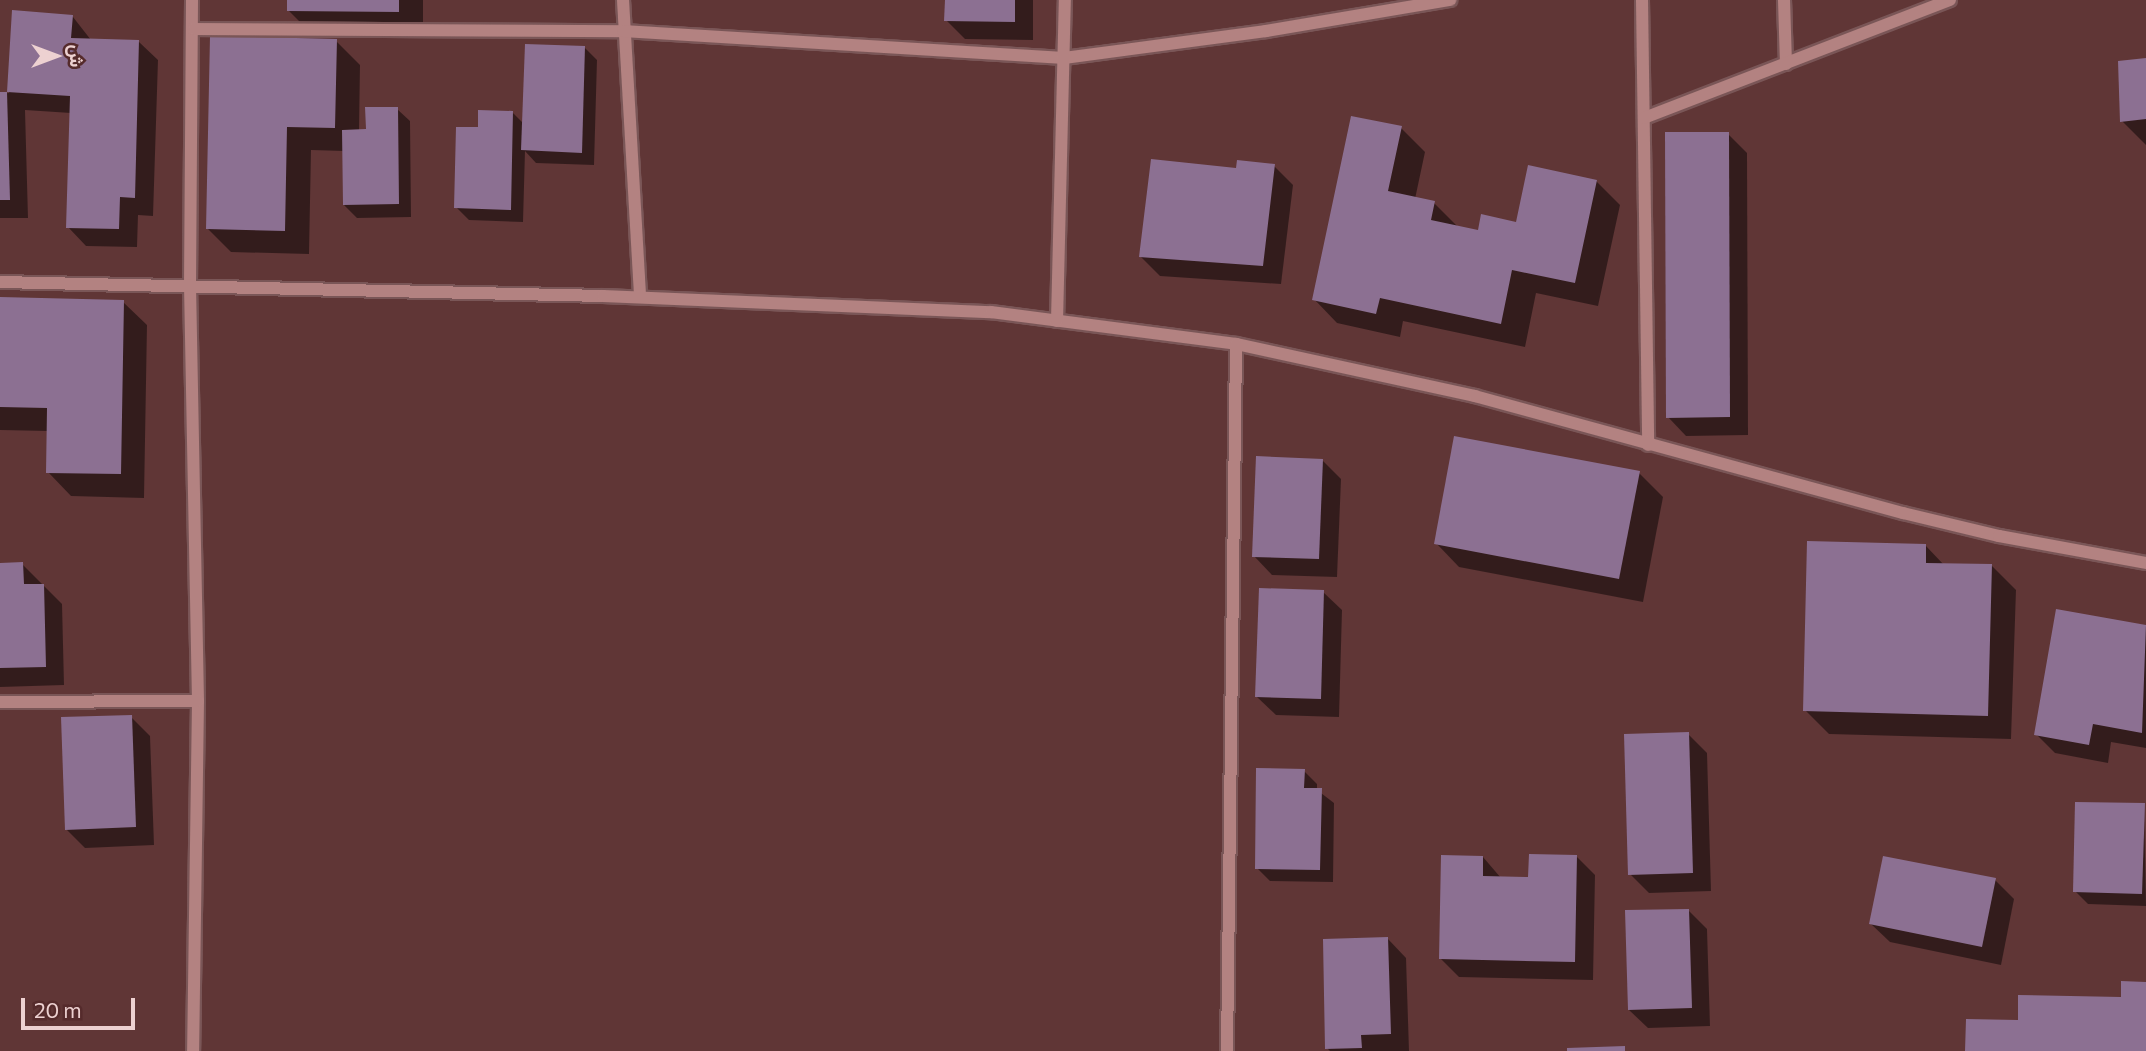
<!DOCTYPE html>
<meta charset="utf-8">
<style>
body{margin:0}
#map{position:relative;width:2146px;height:1051px;overflow:hidden;background:#603636;font-family:Commissioner,Vazirmatn,sans-serif}
div>[style]{position:absolute}
[style*='--x']{left:calc(var(--x)*1px);top:calc(var(--y)*1px);width:calc(var(--w)*1px);rotate:calc(var(--a)*1deg)}
.shadow>*{inset:0;background:#0007}
.building>*{inset:0;background:#8c7092}
.roads{filter:drop-shadow(2px 0 #7a5657) drop-shadow(-2px 0 #7a5657) drop-shadow(0 2px #7a5657) drop-shadow(0 -2px #7a5657)}
.minor>*{height:12px;margin:-6px;padding:0 6px;transform-origin:6px;border-radius:6px;background:#b38281}
span{translate:-50% -50%;white-space:nowrap;text-align:center;line-height:1.15;-webkit-text-stroke:7px #552b2c;paint-order:stroke}
.north{position:absolute;left:21px;top:21px;width:70px;height:70px;-webkit-text-stroke:5px #552b2c;paint-order:stroke;rotate:90deg;font-size:19px;font-weight:700;line-height:28px;text-align:center;color:#edd1d1}
.north::after{content:'';display:block;margin:auto;width:24px;height:32px;background:#edd1d1;clip-path:polygon(50% 0,100% 100%,50% 72%,0 100%)}
.scale{position:absolute;left:21px;top:998px;width:114px;height:32px;box-sizing:border-box;border:4px solid #edd1d1;border-top:0;padding-left:9px;font-size:21px;line-height:24px;white-space:nowrap;color:#edd1d1;-webkit-text-stroke:5px #552b2c;paint-order:stroke}
</style>
<div id="map">
<div class="shadow">
<div style="clip-path:polygon(289px 0,423px 0,423px 35px,312px 34px,288px 10px)"></div>
<div style="clip-path:polygon(946px 0,1033px 0,1033px 40px,965px 39px,946px 20px)"></div>
<div style="clip-path:polygon(13px 12px,73px 17px,91px 40px,139px 42px,158px 60px,153px 216px,138px 215px,137px 247px,86px 246px,68px 227px,71px 113px,25px 110px,28px 218px,0 218px,0 94px,9px 93px)"></div>
<div style="clip-path:polygon(336px 41px,360px 65px,359px 131px,368px 131px,397px 109px,410px 121px,411px 217px,357px 218px,344px 205px,344px 151px,311px 150px,309px 254px,231px 252px,207px 228px)"></div>
<div style="clip-path:polygon(584px 47px,597px 60px,594px 165px,536px 163px,525px 151px,523px 222px,469px 220px,456px 207px,480px 129px,512px 112px,524px 124px)"></div>
<div style="clip-path:polygon(2146px 60px,2146px 145px,2122px 121px)"></div>
<div style="clip-path:polygon(1401px 128px,1425px 152px,1415px 199px,1434px 203px,1459px 228px,1479px 232px,1517px 224px,1596px 181px,1620px 205px,1598px 306px,1536px 293px,1525px 347px,1403px 321px,1400px 337px,1337px 323px,1314px 299px)"></div>
<div style="clip-path:polygon(1728px 134px,1747px 153px,1748px 435px,1686px 436px,1668px 417px)"></div>
<div style="clip-path:polygon(1274px 166px,1293px 185px,1281px 284px,1160px 276px,1141px 257px,1238px 170px)"></div>
<div style="clip-path:polygon(0 299px,123px 302px,147px 325px,144px 498px,71px 496px,48px 472px,48px 431px,0 430px)"></div>
<div style="clip-path:polygon(1322px 460px,1341px 479px,1337px 577px,1272px 575px,1254px 556px)"></div>
<div style="clip-path:polygon(1639px 473px,1663px 497px,1643px 602px,1459px 567px,1436px 543px)"></div>
<div style="clip-path:polygon(1926px 546px,1944px 565px,1992px 566px,2016px 590px,2011px 739px,1829px 734px,1805px 710px)"></div>
<div style="clip-path:polygon(0 564px,22px 564px,62px 604px,64px 685px,0 687px)"></div>
<div style="clip-path:polygon(1323px 592px,1342px 610px,1339px 717px,1276px 715px,1257px 697px)"></div>
<div style="clip-path:polygon(2057px 611px,2146px 627px,2146px 748px,2111px 742px,2108px 763px,2055px 753px,2036px 734px)"></div>
<div style="clip-path:polygon(131px 717px,150px 736px,154px 845px,85px 848px,66px 829px)"></div>
<div style="clip-path:polygon(1688px 734px,1707px 753px,1711px 891px,1649px 893px,1630px 874px)"></div>
<div style="clip-path:polygon(1304px 771px,1317px 784px,1317px 790px,1334px 803px,1333px 882px,1270px 881px,1257px 868px)"></div>
<div style="clip-path:polygon(2144px 805px,2146px 906px,2088px 904px,2075px 891px)"></div>
<div style="clip-path:polygon(1576px 856px,1595px 875px,1593px 980px,1459px 977px,1441px 959px,1483px 857px,1501px 878px,1530px 878px)"></div>
<div style="clip-path:polygon(1995px 880px,2014px 899px,2001px 965px,1890px 942px,1871px 924px)"></div>
<div style="clip-path:polygon(1688px 910px,1707px 929px,1710px 1026px,1648px 1028px,1629px 1010px)"></div>
<div style="clip-path:polygon(1388px 939px,1406px 958px,1409px 1051px,1330px 1051px,1327px 1048px)"></div>
</div>
<div class="building">
<div style="clip-path:polygon(287px 0,399px 0,399px 12px,287px 11px)"></div>
<div style="clip-path:polygon(945px 0,1015px 0,1015px 22px,944px 21px)"></div>
<div style="clip-path:polygon(12px 10px,73px 15px,71px 38px,139px 40px,135px 198px,120px 197px,119px 229px,66px 228px,70px 96px,7px 92px)"></div>
<div style="clip-path:polygon(210px 36px,337px 39px,335px 128px,287px 127px,285px 231px,206px 229px)"></div>
<div style="clip-path:polygon(525px 44px,585px 46px,582px 153px,521px 150px)"></div>
<div style="clip-path:polygon(2146px 58px,2146px 119px,2120px 122px,2118px 61px)"></div>
<div style="clip-path:polygon(0 92px,7px 92px,10px 200px,0 200px)"></div>
<div style="clip-path:polygon(365px 107px,398px 107px,399px 204px,343px 205px,342px 130px,366px 129px)"></div>
<div style="clip-path:polygon(478px 110px,513px 111px,511px 210px,454px 208px,456px 127px,478px 127px)"></div>
<div style="clip-path:polygon(1351px 116px,1402px 126px,1388px 191px,1435px 201px,1431px 220px,1478px 230px,1481px 214px,1516px 222px,1528px 165px,1597px 180px,1575px 283px,1512px 270px,1501px 324px,1380px 298px,1376px 314px,1312px 300px)"></div>
<div style="clip-path:polygon(1665px 132px,1729px 132px,1730px 417px,1666px 418px)"></div>
<div style="clip-path:polygon(1151px 159px,1236px 168px,1237px 160px,1275px 164px,1263px 266px,1139px 257px)"></div>
<div style="clip-path:polygon(0 297px,124px 300px,121px 474px,46px 473px,47px 408px,0 407px)"></div>
<div style="clip-path:polygon(1454px 436px,1640px 471px,1619px 579px,1434px 544px)"></div>
<div style="clip-path:polygon(1256px 456px,1323px 459px,1319px 559px,1252px 557px)"></div>
<div style="clip-path:polygon(1807px 541px,1926px 544px,1926px 563px,1992px 564px,1988px 716px,1803px 711px)"></div>
<div style="clip-path:polygon(23px 562px,24px 584px,44px 584px,46px 667px,0 668px,0 563px)"></div>
<div style="clip-path:polygon(1259px 588px,1324px 590px,1321px 699px,1255px 697px)"></div>
<div style="clip-path:polygon(2056px 609px,2146px 625px,2142px 733px,2093px 724px,2089px 745px,2034px 735px)"></div>
<div style="clip-path:polygon(132px 715px,136px 827px,65px 830px,61px 717px)"></div>
<div style="clip-path:polygon(1689px 732px,1693px 873px,1628px 875px,1624px 734px)"></div>
<div style="clip-path:polygon(1256px 768px,1305px 769px,1304px 788px,1322px 788px,1320px 870px,1255px 869px)"></div>
<div style="clip-path:polygon(2075px 802px,2145px 803px,2142px 894px,2073px 892px)"></div>
<div style="clip-path:polygon(1529px 854px,1577px 855px,1575px 962px,1439px 959px,1441px 855px,1483px 856px,1483px 876px,1528px 877px)"></div>
<div style="clip-path:polygon(1883px 856px,1996px 878px,1982px 947px,1869px 924px)"></div>
<div style="clip-path:polygon(1689px 909px,1692px 1008px,1628px 1010px,1625px 910px)"></div>
<div style="clip-path:polygon(1388px 937px,1391px 1034px,1361px 1035px,1362px 1048px,1325px 1049px,1323px 939px)"></div>
<div style="clip-path:polygon(2121px 981px,2146px 982px,2146px 1051px,1965px 1051px,1966px 1019px,2018px 1020px,2018px 995px,2121px 997px)"></div>
<div style="clip-path:polygon(1625px 1046px,1625px 1051px,1567px 1051px,1567px 1048px)"></div>
</div>
<div class="roads">
<div class="minor">
<div style="--x:192;--y:0;--w:285;--a:90.4"></div>
<div style="--x:190;--y:285;--w:416;--a:88.9"></div>
<div style="--x:198;--y:701;--w:350;--a:90.8"></div>
<div style="--x:623;--y:0;--w:297;--a:86.7"></div>
<div style="--x:1642;--y:0;--w:445;--a:89.2"></div>
<div style="--x:1784;--y:0;--w:64;--a:88.2"></div>
<div style="--x:194;--y:29;--w:429;--a:0.3"></div>
<div style="--x:623;--y:31;--w:442;--a:3.5"></div>
<div style="--x:1064;--y:58;--w:204;--a:-7.6"></div>
<div style="--x:1266;--y:31;--w:187;--a:-9.6"></div>
<div style="--x:1644;--y:118;--w:328;--a:-21.1"></div>
<div style="--x:0;--y:282;--w:603;--a:1.33"></div>
<div style="--x:603;--y:296;--w:388;--a:2.4"></div>
<div style="--x:991;--y:312;--w:247;--a:7.4"></div>
<div style="--x:1236;--y:344;--w:245;--a:12.3"></div>
<div style="--x:1475;--y:396;--w:444;--a:15.3"></div>
<div style="--x:1903;--y:513;--w:99;--a:13.5"></div>
<div style="--x:1999;--y:536;--w:149;--a:10.4"></div>
<div style="--x:1057;--y:321;--w:321;--a:-88.6"></div>
<div style="--x:0;--y:702;--w:198;--a:-0.3"></div>
<div style="--x:1227;--y:1051;--w:707;--a:-89.27"></div>
</div>
</div>
<div class="north">ش</div>
<div class="scale">20 m</div>
</div>
